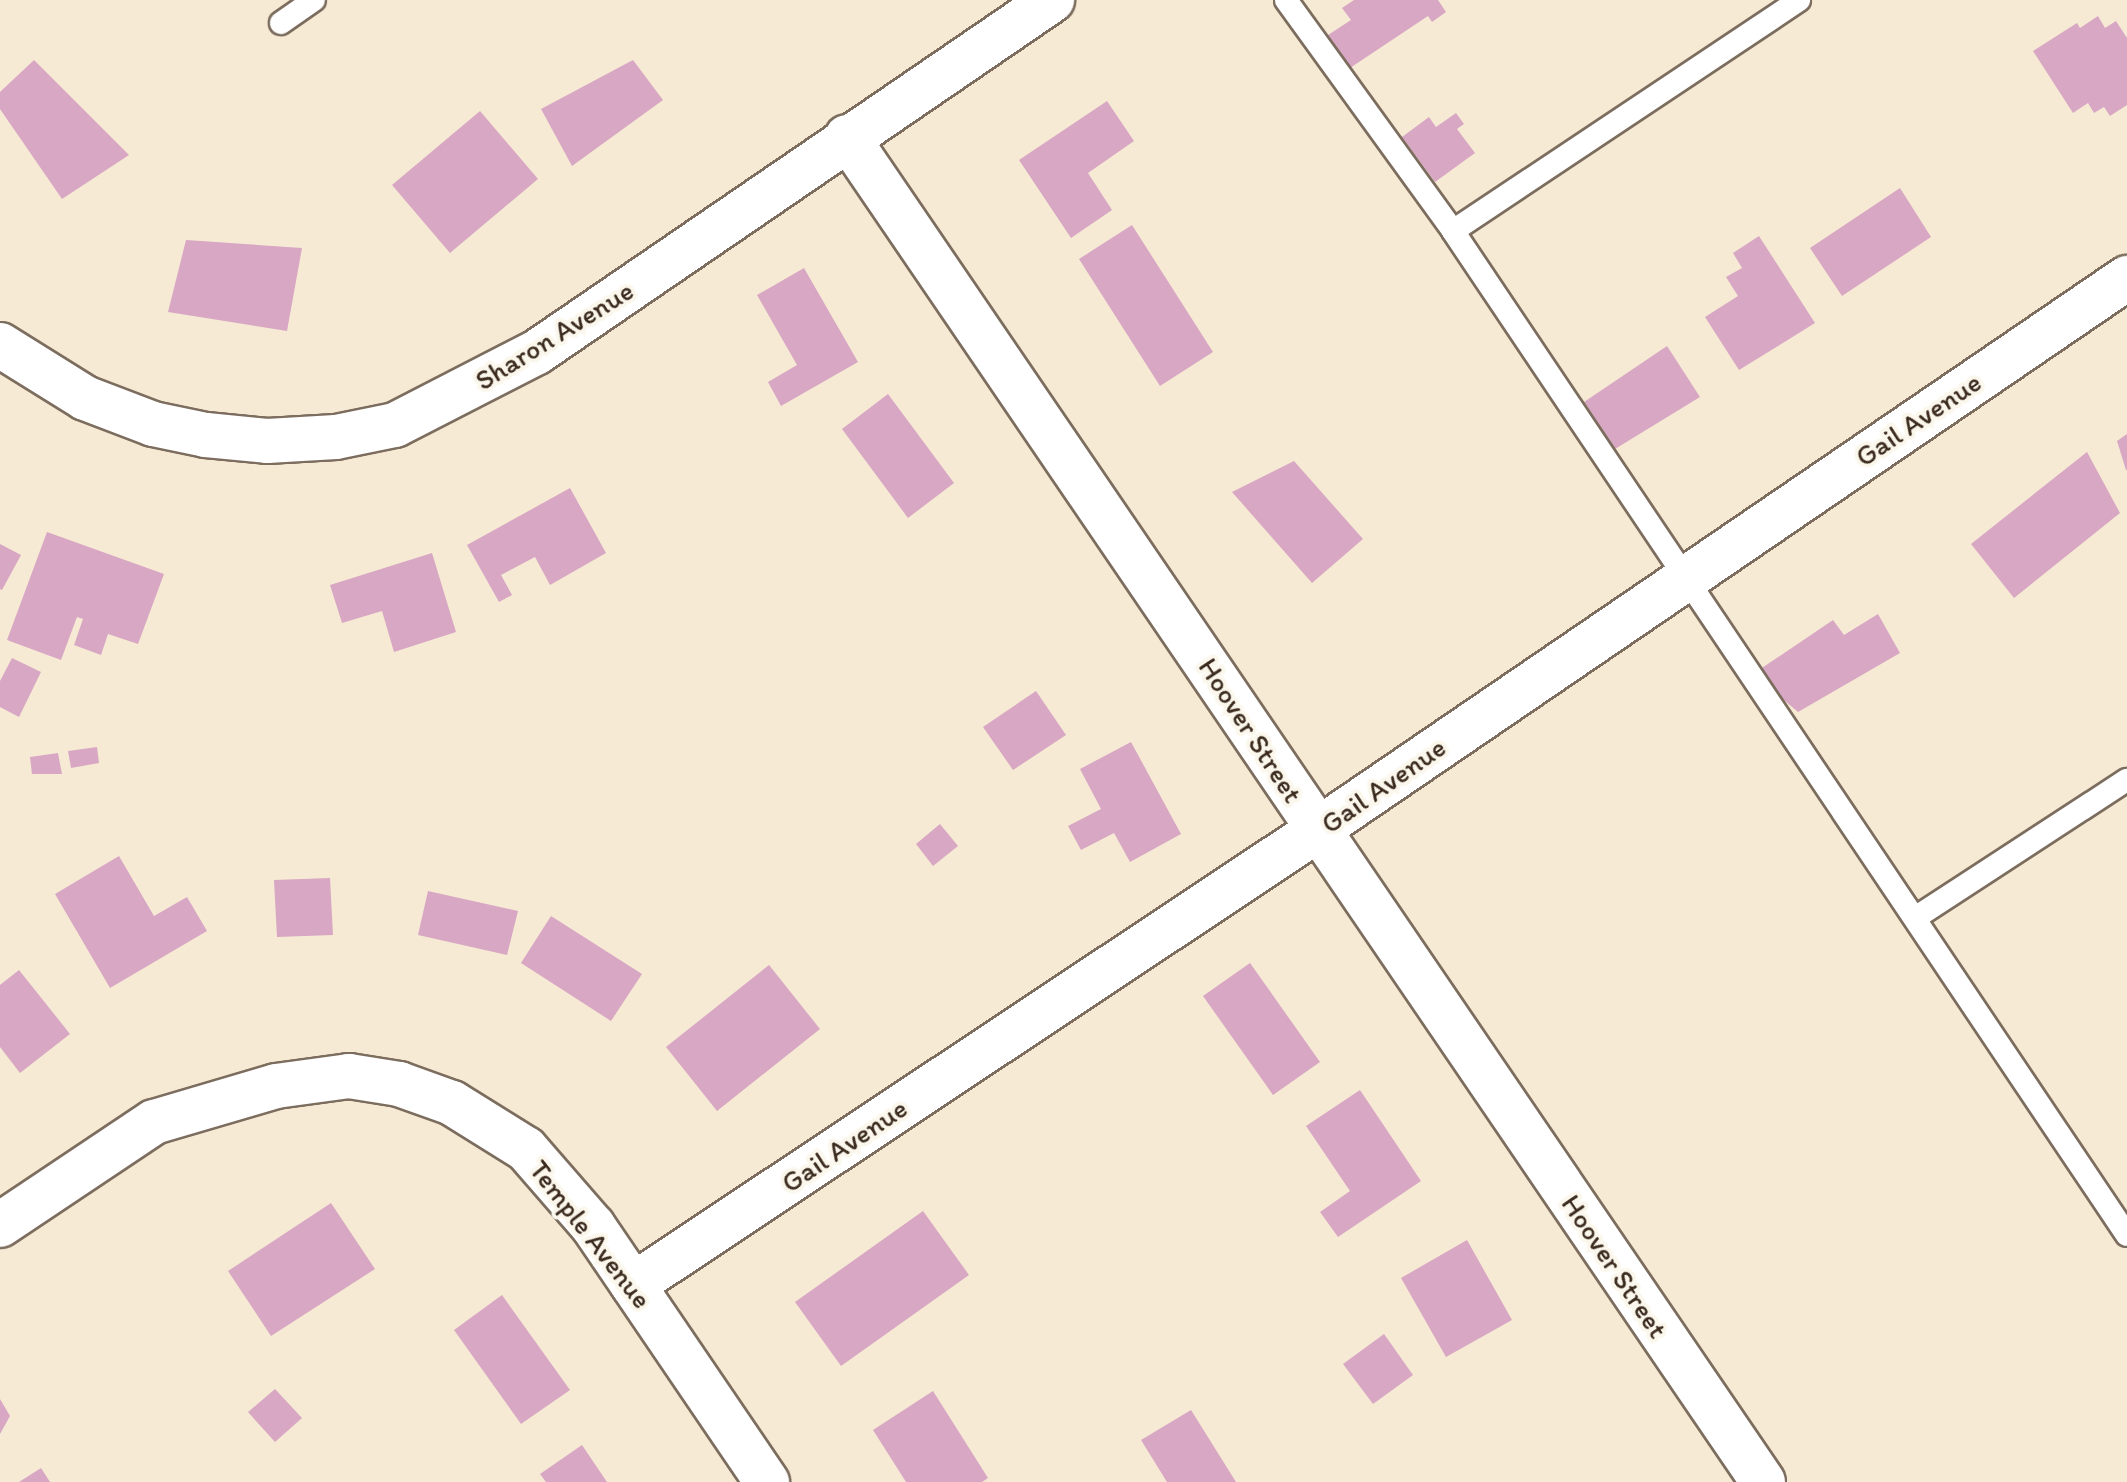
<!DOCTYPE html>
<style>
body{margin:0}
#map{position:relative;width:2127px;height:1482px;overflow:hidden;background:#f6ead5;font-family:Itim,sans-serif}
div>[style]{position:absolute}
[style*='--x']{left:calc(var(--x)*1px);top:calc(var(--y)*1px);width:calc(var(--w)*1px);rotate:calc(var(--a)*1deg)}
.building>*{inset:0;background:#d8a7c3}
.roads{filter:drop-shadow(2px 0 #7c6d5e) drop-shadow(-2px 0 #7c6d5e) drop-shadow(0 2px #7c6d5e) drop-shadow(0 -2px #7c6d5e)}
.service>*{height:22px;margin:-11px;padding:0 11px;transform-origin:11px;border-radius:11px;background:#fff}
.minor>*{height:44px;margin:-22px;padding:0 22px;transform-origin:22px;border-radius:22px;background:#fff}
span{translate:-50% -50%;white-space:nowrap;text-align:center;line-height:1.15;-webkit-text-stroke:8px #fbf7ec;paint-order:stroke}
.street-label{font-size:28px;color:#3b2a1e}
</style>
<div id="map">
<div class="building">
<div style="clip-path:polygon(1354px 0,1438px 0,1446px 12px,1432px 22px,1428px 16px,1350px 68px,1328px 35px,1351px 20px,1342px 8px)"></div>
<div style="clip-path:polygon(2098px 16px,2105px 28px,2116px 21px,2127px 38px,2127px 105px,2110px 116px,2104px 107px,2094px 113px,2088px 103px,2073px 113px,2033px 51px,2077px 23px,2080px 28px)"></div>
<div style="clip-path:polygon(34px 60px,129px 155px,62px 199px,0 109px,0 92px)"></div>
<div style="clip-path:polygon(633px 60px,663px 100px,572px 166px,541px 109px)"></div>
<div style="clip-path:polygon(1107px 101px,1134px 141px,1088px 173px,1112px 210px,1071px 238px,1019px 160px)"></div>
<div style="clip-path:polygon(480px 111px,538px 179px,450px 253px,392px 185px)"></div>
<div style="clip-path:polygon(1456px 113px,1464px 124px,1457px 129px,1475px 153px,1435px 182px,1402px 137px,1429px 117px,1436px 127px)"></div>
<div style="clip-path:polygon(1900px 188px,1931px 237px,1842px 296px,1810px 248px)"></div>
<div style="clip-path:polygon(1132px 225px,1213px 352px,1160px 386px,1079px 259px)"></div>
<div style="clip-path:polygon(1759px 236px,1815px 323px,1739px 370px,1705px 317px,1738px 296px,1726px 277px,1742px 268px,1733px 253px)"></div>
<div style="clip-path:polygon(186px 240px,302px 248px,287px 331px,168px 312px)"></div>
<div style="clip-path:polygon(804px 268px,858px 362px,781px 406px,768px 382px,797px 365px,757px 295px)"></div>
<div style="clip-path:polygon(1667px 346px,1700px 397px,1615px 449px,1584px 402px)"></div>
<div style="clip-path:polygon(888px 394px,954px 483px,908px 518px,842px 429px)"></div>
<div style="clip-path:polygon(2127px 434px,2127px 470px,2126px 470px,2117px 441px)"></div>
<div style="clip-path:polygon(2087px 452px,2120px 513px,2014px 598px,1971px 544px)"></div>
<div style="clip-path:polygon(1294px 461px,1363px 539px,1312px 583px,1232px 492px)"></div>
<div style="clip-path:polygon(570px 488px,606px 553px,550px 585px,535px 557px,501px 575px,512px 595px,499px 602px,467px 545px)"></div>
<div style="clip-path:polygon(47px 532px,164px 574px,138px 644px,108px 634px,101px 655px,74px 645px,83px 619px,77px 617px,61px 660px,7px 640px)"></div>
<div style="clip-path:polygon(0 544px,21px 555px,2px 590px,0 589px)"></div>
<div style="clip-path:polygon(432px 553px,456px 632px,394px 652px,382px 611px,342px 623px,330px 585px)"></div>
<div style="clip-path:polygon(1878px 614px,1900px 653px,1798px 712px,1753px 674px,1833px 620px,1844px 635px)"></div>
<div style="clip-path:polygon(12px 658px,41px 672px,19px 717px,0 707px,0 681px)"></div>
<div style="clip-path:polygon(1036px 691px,1066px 735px,1013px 770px,983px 727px)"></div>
<div style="clip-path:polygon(1131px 742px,1181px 834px,1130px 862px,1114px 833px,1081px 850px,1068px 826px,1101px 809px,1080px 769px)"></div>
<div style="clip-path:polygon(97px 747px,99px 763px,71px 768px,68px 751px)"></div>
<div style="clip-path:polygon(58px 753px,62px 774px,32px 774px,30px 757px)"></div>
<div style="clip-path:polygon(940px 824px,958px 846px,933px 866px,916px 844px)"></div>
<div style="clip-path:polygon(119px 856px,154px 916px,187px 897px,207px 931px,110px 988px,55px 894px)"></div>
<div style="clip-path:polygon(330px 878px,333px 935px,277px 937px,274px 880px)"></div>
<div style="clip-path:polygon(428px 891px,518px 911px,507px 955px,418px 935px)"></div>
<div style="clip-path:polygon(551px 916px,642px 974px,611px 1021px,521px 963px)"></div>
<div style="clip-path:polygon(1250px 963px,1320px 1062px,1273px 1095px,1203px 996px)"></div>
<div style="clip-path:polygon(769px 965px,820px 1029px,717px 1111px,666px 1047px)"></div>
<div style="clip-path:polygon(19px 970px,70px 1034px,20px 1073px,0 1047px,0 985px)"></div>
<div style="clip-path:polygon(1360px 1090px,1421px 1181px,1338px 1237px,1320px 1212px,1350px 1191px,1306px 1126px)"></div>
<div style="clip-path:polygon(331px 1203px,375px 1269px,271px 1336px,228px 1271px)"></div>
<div style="clip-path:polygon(923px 1211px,969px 1275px,841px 1366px,795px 1302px)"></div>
<div style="clip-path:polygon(1467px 1240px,1512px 1320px,1446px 1357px,1401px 1278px)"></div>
<div style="clip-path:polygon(502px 1295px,570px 1390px,521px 1424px,454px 1330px)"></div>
<div style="clip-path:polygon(1384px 1334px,1413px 1375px,1373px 1404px,1343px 1364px)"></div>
<div style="clip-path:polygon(275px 1389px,302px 1418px,275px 1442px,248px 1412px)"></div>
<div style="clip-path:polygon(933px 1391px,988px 1478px,982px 1482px,906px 1482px,873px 1430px)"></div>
<div style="clip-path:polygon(0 1399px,10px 1416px,0 1434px)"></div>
<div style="clip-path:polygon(1191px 1410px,1236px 1482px,1167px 1482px,1141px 1440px)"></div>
<div style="clip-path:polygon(582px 1445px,607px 1482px,546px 1482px,540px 1474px)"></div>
<div style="clip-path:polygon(41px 1468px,50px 1482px,19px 1482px)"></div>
</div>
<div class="roads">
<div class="service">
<div style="--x:1286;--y:0;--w:285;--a:54.1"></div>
<div style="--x:1453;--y:231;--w:416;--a:-33.7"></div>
<div style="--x:281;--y:23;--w:40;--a:-34.9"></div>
<div style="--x:1453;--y:231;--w:1209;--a:56.13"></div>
<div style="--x:1915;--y:918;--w:253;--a:-33.1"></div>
</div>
<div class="minor">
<div style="--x:847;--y:137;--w:1627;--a:55.74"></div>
<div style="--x:0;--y:345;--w:100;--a:31.9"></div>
<div style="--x:85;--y:398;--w:73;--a:20.9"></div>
<div style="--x:153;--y:424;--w:54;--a:11.7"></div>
<div style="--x:206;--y:435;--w:61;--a:5.6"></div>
<div style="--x:267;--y:441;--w:69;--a:-3.3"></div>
<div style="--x:336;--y:437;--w:60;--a:-11.5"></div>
<div style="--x:395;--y:425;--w:160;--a:-27.2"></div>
<div style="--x:537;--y:352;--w:624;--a:-34.35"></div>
<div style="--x:0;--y:1225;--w:185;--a:-33.8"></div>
<div style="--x:154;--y:1122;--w:127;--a:-16.4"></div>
<div style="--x:276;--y:1086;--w:74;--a:-7.8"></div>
<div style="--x:349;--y:1076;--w:51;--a:9.1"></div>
<div style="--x:399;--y:1084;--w:56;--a:19.7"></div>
<div style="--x:452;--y:1103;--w:87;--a:31.9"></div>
<div style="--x:526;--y:1149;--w:102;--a:49"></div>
<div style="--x:593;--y:1226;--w:310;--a:55.8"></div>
<div style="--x:633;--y:1285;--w:820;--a:-33.61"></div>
<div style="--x:1316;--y:831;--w:982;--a:-34.29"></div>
</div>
</div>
<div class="street-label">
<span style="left:554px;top:335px;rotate:-32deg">Sharon Avenue</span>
<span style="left:1918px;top:419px;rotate:-34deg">Gail Avenue</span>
<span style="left:1251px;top:730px;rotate:57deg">Hoover Street</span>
<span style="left:1383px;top:785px;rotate:-35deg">Gail Avenue</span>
<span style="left:844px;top:1145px;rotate:-34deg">Gail Avenue</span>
<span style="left:591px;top:1234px;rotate:52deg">Temple Avenue</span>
<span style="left:1615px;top:1266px;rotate:56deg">Hoover Street</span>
</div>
</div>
